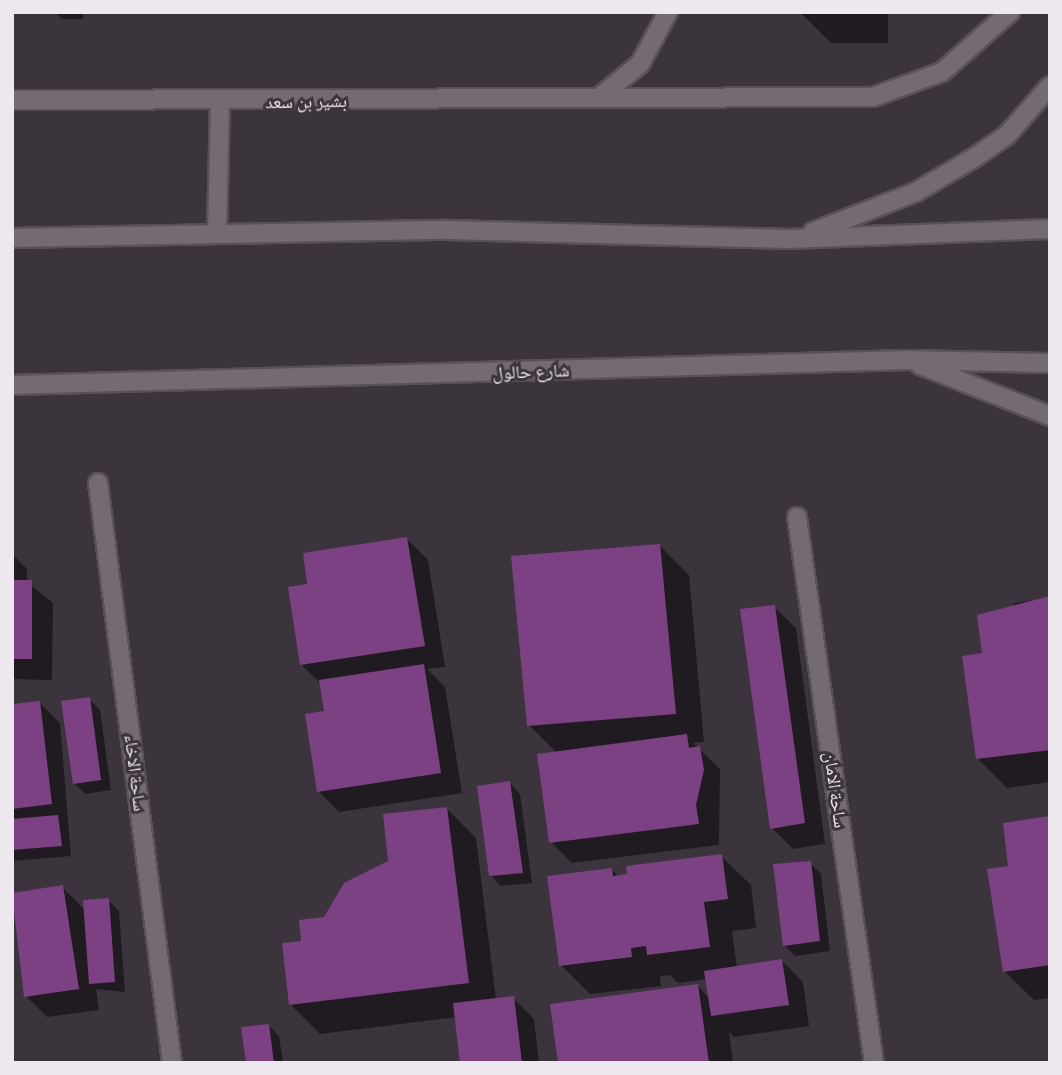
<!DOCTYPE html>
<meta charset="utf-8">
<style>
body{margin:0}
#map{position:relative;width:1062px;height:1075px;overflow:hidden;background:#3c343d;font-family:Signika,"Noto Naskh Arabic",sans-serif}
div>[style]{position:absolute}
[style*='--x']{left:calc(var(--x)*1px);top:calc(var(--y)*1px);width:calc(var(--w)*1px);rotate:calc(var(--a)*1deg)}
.shadow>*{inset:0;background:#0007}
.building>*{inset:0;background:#7c4183}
.roads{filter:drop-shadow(2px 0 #585159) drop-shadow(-2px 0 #585159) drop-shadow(0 2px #585159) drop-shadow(0 -2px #585159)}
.service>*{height:18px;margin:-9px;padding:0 9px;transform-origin:9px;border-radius:9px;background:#736a73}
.minor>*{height:18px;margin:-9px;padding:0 9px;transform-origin:9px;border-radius:9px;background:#736a73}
.secondary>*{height:18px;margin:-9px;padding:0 9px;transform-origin:9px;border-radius:9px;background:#736a73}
span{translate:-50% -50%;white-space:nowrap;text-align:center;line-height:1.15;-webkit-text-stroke:6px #3c343d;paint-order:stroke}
.street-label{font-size:18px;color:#ede8ee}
.frame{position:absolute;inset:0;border:14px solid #ede8ee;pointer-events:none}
</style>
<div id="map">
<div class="shadow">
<div style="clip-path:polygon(55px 12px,83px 12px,83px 19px,62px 19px)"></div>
<div style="clip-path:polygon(888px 12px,888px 43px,831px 43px,802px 14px)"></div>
<div style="clip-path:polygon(407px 539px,428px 560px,445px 667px,427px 669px,445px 687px,462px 793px,339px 812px,318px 791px,326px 712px,321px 684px,301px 664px,309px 586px)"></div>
<div style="clip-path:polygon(660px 546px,689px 575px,704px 742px,693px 743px,720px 769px,719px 845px,572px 863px,551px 842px,557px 753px,529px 725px)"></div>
<div style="clip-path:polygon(12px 554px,27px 569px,27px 582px,53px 603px,52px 680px,12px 679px)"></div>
<div style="clip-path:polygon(1050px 598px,1050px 782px,1007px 788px,978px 759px,984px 654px,1015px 612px,1014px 603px)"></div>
<div style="clip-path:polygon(774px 607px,796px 628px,825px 844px,793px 849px,772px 828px)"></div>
<div style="clip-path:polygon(89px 699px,100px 710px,111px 790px,85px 794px,74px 783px)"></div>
<div style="clip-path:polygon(39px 702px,60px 723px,71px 856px,12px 861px,12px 706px)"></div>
<div style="clip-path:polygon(510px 783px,520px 794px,532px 883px,501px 886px,490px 875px)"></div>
<div style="clip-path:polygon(446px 808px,476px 838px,496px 1000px,513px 998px,534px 1019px,539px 1063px,462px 1063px,457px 1017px,320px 1034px,291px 1005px,303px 943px)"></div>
<div style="clip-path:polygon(1050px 818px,1050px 998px,1034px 1000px,1004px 971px,1010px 867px)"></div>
<div style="clip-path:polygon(721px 856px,751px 885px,756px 928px,732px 931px,737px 968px,782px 961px,803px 982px,809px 1026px,734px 1037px,729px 1032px,733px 1063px,560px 1063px,698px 986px,710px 999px,707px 979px,678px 983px,670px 975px,660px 976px,661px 986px,590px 994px,561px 965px,611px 869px,619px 877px)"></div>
<div style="clip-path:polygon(810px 863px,821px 874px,830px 951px,795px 956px,784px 945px)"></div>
<div style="clip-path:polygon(62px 887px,85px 910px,108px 900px,119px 911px,125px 992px,96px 989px,99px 1010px,47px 1017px,26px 996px,12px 895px)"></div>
<div style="clip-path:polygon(269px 1026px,279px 1036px,283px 1063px,248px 1063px)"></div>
</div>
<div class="building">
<div style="clip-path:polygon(407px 537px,425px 646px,300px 665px,288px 587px,307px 584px,303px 553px)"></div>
<div style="clip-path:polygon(660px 544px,676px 714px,527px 726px,511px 556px)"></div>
<div style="clip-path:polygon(12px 580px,32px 580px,32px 659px,12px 659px)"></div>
<div style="clip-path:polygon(1050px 596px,1050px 750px,976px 759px,962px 656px,982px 653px,977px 615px)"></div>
<div style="clip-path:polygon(775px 605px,805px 823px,770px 829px,740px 609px)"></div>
<div style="clip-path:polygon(424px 664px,441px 773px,317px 792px,305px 714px,324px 711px,319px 680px)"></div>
<div style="clip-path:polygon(90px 697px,101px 780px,73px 784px,61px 701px)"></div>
<div style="clip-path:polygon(40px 701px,52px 804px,12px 809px,12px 704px)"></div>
<div style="clip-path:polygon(687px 734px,689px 748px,700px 746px,704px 770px,696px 805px,699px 824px,549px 843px,537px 754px)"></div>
<div style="clip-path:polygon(510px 781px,523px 873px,489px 876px,477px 786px)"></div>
<div style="clip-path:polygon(447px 807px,469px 983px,289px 1005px,282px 943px,301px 941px,299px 920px,324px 917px,344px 883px,388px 861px,383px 814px)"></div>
<div style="clip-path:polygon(58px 815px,62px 846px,12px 850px,12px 819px)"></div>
<div style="clip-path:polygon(1050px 816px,1050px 965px,1003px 972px,987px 869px,1008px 866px,1003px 823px)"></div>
<div style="clip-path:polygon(722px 854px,728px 899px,704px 902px,710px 947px,647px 955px,646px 946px,631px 948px,632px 957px,559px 966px,547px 876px,612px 868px,613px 876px,627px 874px,626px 866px)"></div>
<div style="clip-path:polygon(811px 861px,820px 941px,783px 946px,773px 864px)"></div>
<div style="clip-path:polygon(63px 885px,79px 989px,24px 997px,12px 893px)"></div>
<div style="clip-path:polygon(109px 898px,115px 982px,89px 984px,83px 900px)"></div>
<div style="clip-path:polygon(782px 959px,789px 1005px,711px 1016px,704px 971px)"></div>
<div style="clip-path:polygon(698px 984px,709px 1063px,558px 1063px,550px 1004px)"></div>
<div style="clip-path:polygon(514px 996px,522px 1063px,460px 1063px,453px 1003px)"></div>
<div style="clip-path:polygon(269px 1024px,274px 1063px,246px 1063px,241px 1027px)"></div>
</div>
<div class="roads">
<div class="service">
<div style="--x:873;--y:97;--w:73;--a:-19.9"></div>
<div style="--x:942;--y:72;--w:91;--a:-41.4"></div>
</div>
<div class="minor">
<div style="--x:601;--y:96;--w:50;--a:-39.4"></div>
<div style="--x:640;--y:64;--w:59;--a:-61.7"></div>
<div style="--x:12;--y:100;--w:861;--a:-0.2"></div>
<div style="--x:98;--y:483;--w:585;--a:82.73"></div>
<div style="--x:797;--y:517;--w:551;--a:81.97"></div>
</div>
<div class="secondary">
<div style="--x:813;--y:232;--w:110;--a:-21.2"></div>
<div style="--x:916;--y:192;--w:67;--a:-30.4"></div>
<div style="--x:974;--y:158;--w:40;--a:-34.9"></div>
<div style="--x:1007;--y:135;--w:65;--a:-48.7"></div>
<div style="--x:217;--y:234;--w:131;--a:-88.7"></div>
<div style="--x:12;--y:238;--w:435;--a:-1.1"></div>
<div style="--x:447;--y:230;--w:342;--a:1.5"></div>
<div style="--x:789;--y:239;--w:261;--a:-2.2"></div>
<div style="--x:920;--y:365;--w:140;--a:21.4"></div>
<div style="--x:12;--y:385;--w:895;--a:-1.6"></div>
<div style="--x:907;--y:360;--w:143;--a:1.2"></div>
</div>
</div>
<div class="street-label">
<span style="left:306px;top:102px;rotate:-1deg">بشير بن سعد</span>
<span style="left:531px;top:372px;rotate:-2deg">شارع حالول</span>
<span style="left:135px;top:773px;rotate:83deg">ساحة الاخاء</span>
<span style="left:835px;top:790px;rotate:82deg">ساحة الامان</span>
</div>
<div class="frame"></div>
</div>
